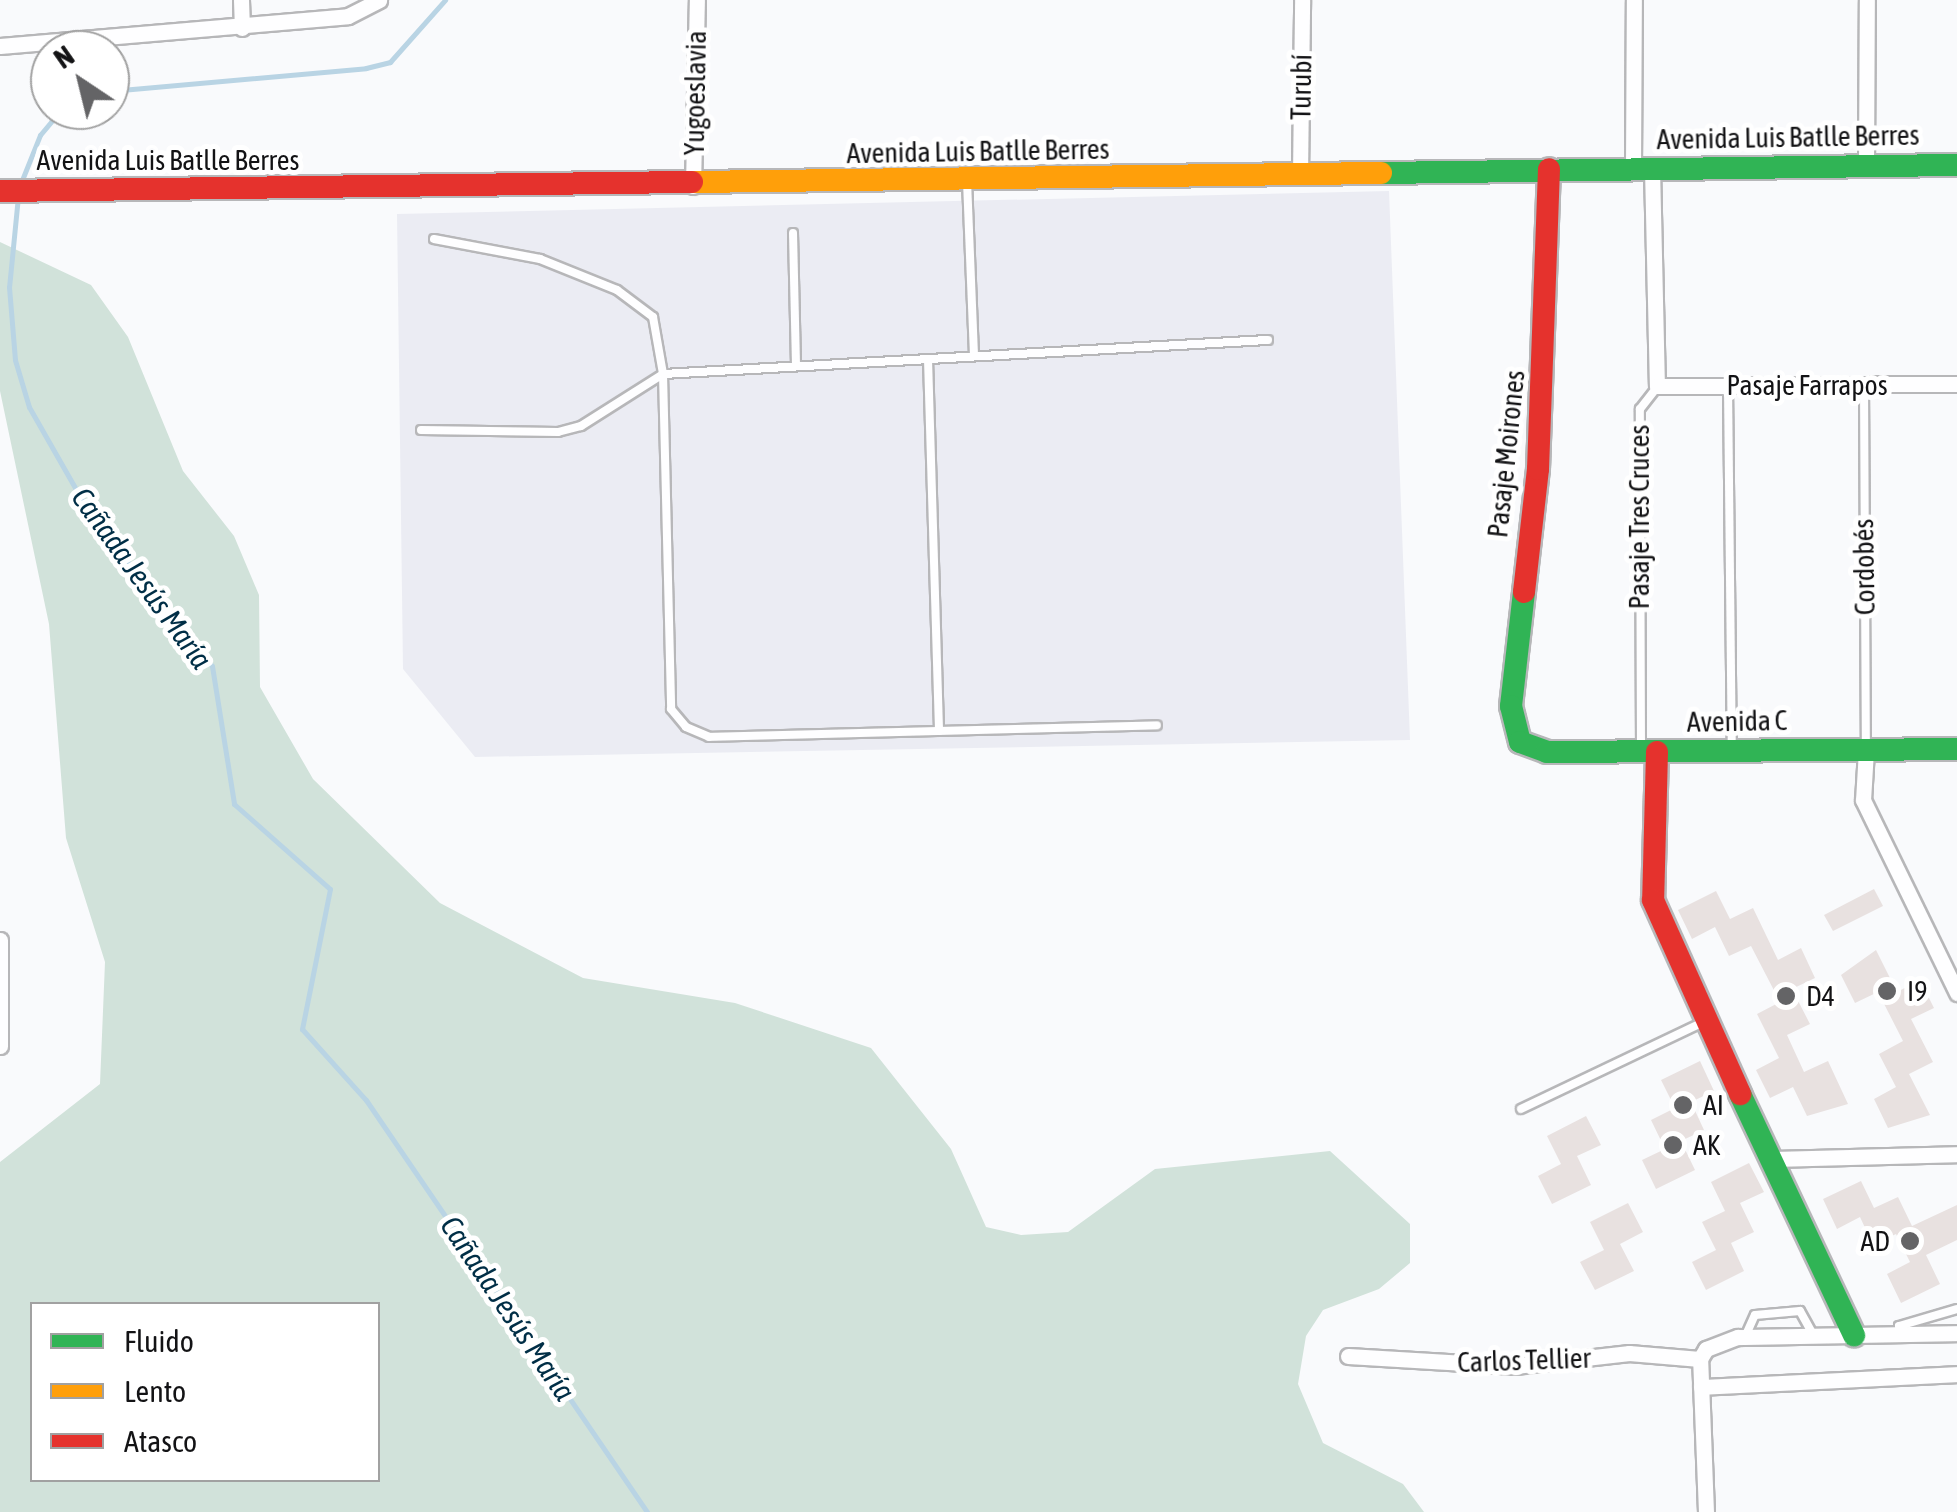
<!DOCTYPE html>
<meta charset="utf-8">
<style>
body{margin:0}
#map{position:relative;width:1957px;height:1512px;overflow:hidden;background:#f9fafc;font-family:"Asap Condensed",sans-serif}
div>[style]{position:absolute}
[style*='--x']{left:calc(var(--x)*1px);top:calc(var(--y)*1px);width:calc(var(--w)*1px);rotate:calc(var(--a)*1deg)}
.built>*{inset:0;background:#ebecf3}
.green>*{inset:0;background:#d1e2da}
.stream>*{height:5px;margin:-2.5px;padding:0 2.5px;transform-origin:2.5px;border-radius:2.5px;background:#b9d4e4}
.building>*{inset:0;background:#e8e1e0}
.roads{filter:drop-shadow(2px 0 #b7b7b9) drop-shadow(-2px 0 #b7b7b9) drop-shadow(0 2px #b7b7b9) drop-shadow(0 -2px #b7b7b9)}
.lane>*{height:8px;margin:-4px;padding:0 4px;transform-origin:4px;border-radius:4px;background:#fefeff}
.street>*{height:15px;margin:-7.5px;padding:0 7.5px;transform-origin:7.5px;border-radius:7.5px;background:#fefeff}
.fast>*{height:22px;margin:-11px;padding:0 11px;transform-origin:11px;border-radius:11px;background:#30b455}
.slow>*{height:22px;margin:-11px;padding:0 11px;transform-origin:11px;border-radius:11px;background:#ff9f0a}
.jam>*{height:22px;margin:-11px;padding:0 11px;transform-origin:11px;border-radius:11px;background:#e5322d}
.dots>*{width:28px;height:28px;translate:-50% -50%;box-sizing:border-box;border:5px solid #fff;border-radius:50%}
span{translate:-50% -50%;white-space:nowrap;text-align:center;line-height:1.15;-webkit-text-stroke:10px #fff;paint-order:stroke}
.street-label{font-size:28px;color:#131315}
.poi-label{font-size:28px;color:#131315}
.left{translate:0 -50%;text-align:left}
.right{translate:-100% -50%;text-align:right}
.water-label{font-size:30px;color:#002e46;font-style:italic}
.legend{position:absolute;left:30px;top:1302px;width:350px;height:180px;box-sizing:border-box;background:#fff;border:2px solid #a1a1a1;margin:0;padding:12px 18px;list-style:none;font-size:30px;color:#131315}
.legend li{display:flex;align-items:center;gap:20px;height:50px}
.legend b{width:50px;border:2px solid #a1a1a1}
.north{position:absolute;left:30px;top:30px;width:100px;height:100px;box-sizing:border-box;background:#fff;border:2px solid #a1a1a1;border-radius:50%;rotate:325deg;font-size:28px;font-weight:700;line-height:40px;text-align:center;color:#131315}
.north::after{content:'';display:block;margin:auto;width:35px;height:45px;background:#646466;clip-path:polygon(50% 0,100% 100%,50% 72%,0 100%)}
</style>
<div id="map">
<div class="built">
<div style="clip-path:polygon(1389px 191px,1410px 740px,475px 757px,403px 669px,397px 214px)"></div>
</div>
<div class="green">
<div style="clip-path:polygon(evenodd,0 242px,91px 285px,128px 337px,183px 471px,234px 536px,259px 595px,260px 687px,313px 779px,440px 903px,583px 978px,735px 1003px,871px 1048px,951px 1149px,986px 1227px,1021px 1235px,1068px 1232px,1155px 1169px,1330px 1151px,1410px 1224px,1410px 1263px,1379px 1289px,1323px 1310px,1306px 1336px,1298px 1384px,1323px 1443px,1403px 1484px,1424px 1512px,0 1512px,0 1162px,100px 1084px,105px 962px,66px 838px,49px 624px,0 391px,0 242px,32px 1304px,378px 1304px,378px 1480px,32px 1480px,32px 1304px)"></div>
</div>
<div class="stream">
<div style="--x:110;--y:91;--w:257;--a:-5.1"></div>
<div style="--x:366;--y:68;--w:25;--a:-14"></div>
<div style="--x:390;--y:62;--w:83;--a:-48.4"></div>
<div style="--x:20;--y:185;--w:54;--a:-68.2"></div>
<div style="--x:40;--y:135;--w:33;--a:-50"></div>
<div style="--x:18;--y:196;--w:91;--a:95.6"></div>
<div style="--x:9;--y:287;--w:73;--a:85.3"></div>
<div style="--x:15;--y:360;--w:49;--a:73.4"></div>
<div style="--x:29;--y:407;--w:129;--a:60.3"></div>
<div style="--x:93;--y:519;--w:189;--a:51"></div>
<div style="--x:212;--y:666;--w:140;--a:80.9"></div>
<div style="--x:234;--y:804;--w:128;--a:41.5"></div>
<div style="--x:330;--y:889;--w:143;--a:101.3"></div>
<div style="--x:302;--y:1029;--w:96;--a:48"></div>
<div style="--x:366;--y:1100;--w:499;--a:55.7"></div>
</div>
<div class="building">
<div style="clip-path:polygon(1874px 889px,1883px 906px,1833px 931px,1824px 915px)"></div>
<div style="clip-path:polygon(1716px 891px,1730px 919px,1753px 908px,1778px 960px,1801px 948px,1815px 978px,1792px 989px,1810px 1024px,1787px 1035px,1804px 1072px,1828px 1061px,1848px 1104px,1807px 1116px,1793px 1087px,1770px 1098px,1756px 1070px,1779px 1058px,1757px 1014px,1780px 1002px,1751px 946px,1729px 956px,1715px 927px,1692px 939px,1678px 910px)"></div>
<div style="clip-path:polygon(1876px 950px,1897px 992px,1920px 980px,1934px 1008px,1911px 1019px,1933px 1062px,1909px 1074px,1930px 1115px,1888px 1128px,1874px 1099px,1896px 1087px,1879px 1054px,1903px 1041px,1878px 992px,1855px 1003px,1841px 975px)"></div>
<div style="clip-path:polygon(1700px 1061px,1714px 1091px,1691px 1102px,1704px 1130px,1681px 1141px,1695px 1170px,1656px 1189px,1642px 1160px,1665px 1149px,1651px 1120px,1675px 1108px,1661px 1080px)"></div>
<div style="clip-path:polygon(1586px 1116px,1601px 1145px,1577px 1156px,1591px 1185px,1552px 1204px,1538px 1176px,1561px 1164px,1547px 1136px)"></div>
<div style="clip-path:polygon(1749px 1163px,1764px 1192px,1740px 1203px,1754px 1232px,1731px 1243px,1744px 1271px,1706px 1290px,1692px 1262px,1716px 1250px,1702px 1222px,1725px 1211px,1711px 1182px)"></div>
<div style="clip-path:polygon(1861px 1181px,1874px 1208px,1898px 1197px,1912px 1226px,1957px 1205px,1957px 1240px,1926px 1255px,1940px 1284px,1901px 1303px,1887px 1274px,1910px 1262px,1896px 1234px,1873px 1245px,1860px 1217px,1837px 1229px,1823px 1199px)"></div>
<div style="clip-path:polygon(1628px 1203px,1643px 1232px,1620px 1244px,1634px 1271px,1595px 1290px,1580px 1262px,1604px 1250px,1590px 1222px)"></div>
</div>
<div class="roads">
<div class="lane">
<div style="--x:967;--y:181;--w:175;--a:87.7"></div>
<div style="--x:793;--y:233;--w:133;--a:88.7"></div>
<div style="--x:434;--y:239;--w:108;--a:10.7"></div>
<div style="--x:540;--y:259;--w:83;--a:21.9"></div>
<div style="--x:617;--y:290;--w:45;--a:36.9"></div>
<div style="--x:653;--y:317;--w:58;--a:80"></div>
<div style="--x:663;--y:374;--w:335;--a:88.6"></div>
<div style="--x:671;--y:709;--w:23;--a:50"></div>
<div style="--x:686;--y:727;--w:25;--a:23"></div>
<div style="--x:709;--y:737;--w:448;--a:-1.5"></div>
<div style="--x:928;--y:359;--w:372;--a:88.3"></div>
<div style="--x:1864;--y:385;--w:361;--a:89.7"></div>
<div style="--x:1728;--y:386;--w:361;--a:89.4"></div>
<div style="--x:421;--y:430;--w:137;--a:0.8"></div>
<div style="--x:558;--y:432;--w:24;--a:-15"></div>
<div style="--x:581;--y:426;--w:97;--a:-32.4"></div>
<div style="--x:663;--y:374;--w:606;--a:-3.22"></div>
<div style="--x:1641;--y:747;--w:338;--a:-90.2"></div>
<div style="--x:1640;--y:409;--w:28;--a:-52"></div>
<div style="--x:1521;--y:1109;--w:199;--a:-25.5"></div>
<div style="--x:1900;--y:1334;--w:8;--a:-97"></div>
<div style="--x:1899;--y:1326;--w:60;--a:-16.3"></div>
<div style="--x:1745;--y:1337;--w:24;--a:-66"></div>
<div style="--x:1755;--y:1315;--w:45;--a:-5.1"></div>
<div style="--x:1800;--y:1311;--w:26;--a:61"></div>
</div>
<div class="street">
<div style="--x:241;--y:0;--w:28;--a:88"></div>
<div style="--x:0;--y:46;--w:349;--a:-4.9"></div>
<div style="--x:348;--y:16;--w:35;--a:-27"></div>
<div style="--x:1866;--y:166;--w:166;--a:-89.7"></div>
<div style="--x:1633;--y:168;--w:168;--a:-89.7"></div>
<div style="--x:1652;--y:168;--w:218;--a:88.7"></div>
<div style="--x:1657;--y:386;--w:300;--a:-0.4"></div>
<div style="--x:1300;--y:175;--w:175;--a:-89.3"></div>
<div style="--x:693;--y:186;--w:186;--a:-88.8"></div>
<div style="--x:1866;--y:750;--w:50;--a:93.4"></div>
<div style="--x:1863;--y:800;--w:215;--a:64"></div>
<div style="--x:0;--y:940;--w:106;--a:90"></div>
<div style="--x:1771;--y:1159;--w:186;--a:-1.5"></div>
<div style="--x:1348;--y:1356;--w:167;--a:3.4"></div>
<div style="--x:1515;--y:1366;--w:115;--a:-6.5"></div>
<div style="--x:1629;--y:1353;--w:71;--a:4.8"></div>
<div style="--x:1701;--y:1387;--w:256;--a:-2.9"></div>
<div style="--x:1706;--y:1512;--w:153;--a:-92.2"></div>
<div style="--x:1700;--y:1359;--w:12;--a:-59"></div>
<div style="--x:1706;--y:1349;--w:34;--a:-21"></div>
<div style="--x:1738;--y:1337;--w:219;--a:-1"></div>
</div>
<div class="fast">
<div style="--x:1381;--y:173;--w:576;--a:-0.8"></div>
<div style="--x:1524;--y:592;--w:115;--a:96.5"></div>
<div style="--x:1511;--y:706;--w:37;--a:76"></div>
<div style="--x:1520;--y:742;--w:29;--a:20"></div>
<div style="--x:1547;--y:752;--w:410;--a:-0.4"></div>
<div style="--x:1740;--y:1094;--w:267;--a:64.7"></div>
</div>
<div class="slow">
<div style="--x:692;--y:182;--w:689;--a:-0.75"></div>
</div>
<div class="jam">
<div style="--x:0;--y:191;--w:692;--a:-0.75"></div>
<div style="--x:1524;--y:592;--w:124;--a:-83.5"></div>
<div style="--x:1538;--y:469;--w:300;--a:-87.9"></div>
<div style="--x:1657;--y:752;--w:148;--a:91.5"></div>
<div style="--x:1653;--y:900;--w:213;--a:65.8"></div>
</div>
</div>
<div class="dots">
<div style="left:1887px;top:991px;background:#646466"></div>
<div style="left:1786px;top:996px;background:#646466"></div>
<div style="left:1683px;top:1105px;background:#646466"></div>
<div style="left:1673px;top:1145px;background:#646466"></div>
<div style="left:1910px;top:1241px;background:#646466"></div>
</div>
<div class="street-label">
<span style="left:1301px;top:87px;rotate:-89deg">Turubí</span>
<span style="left:695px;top:93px;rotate:-89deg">Yugoeslavia</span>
<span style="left:1788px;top:137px;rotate:-1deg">Avenida Luis Batlle Berres</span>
<span style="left:978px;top:151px;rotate:-1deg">Avenida Luis Batlle Berres</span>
<span style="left:168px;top:160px">Avenida Luis Batlle Berres</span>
<span style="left:1807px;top:385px">Pasaje Farrapos</span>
<span style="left:1506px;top:454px;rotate:-84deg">Pasaje Moirones</span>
<span style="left:1639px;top:517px;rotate:-90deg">Pasaje Tres Cruces</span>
<span style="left:1864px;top:567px;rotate:-91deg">Cordobés</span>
<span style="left:1737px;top:721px;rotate:-1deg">Avenida C</span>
<span style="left:1524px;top:1360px;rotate:-2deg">Carlos Tellier</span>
</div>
<div class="poi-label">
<span class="left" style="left:1907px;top:991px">I9</span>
<span class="left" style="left:1806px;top:996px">D4</span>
<span class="left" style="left:1703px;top:1105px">AI</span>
<span class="left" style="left:1693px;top:1145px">AK</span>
<span class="right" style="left:1890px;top:1241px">AD</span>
</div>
<div class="water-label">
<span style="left:142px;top:578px;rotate:54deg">Cañada Jesús María</span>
<span style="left:508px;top:1308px;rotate:56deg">Cañada Jesús María</span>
</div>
<ul class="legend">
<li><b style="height:12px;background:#30b455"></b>Fluido</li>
<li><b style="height:12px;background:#ff9f0a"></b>Lento</li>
<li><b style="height:12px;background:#e5322d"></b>Atasco</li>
</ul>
<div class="north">N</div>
</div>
